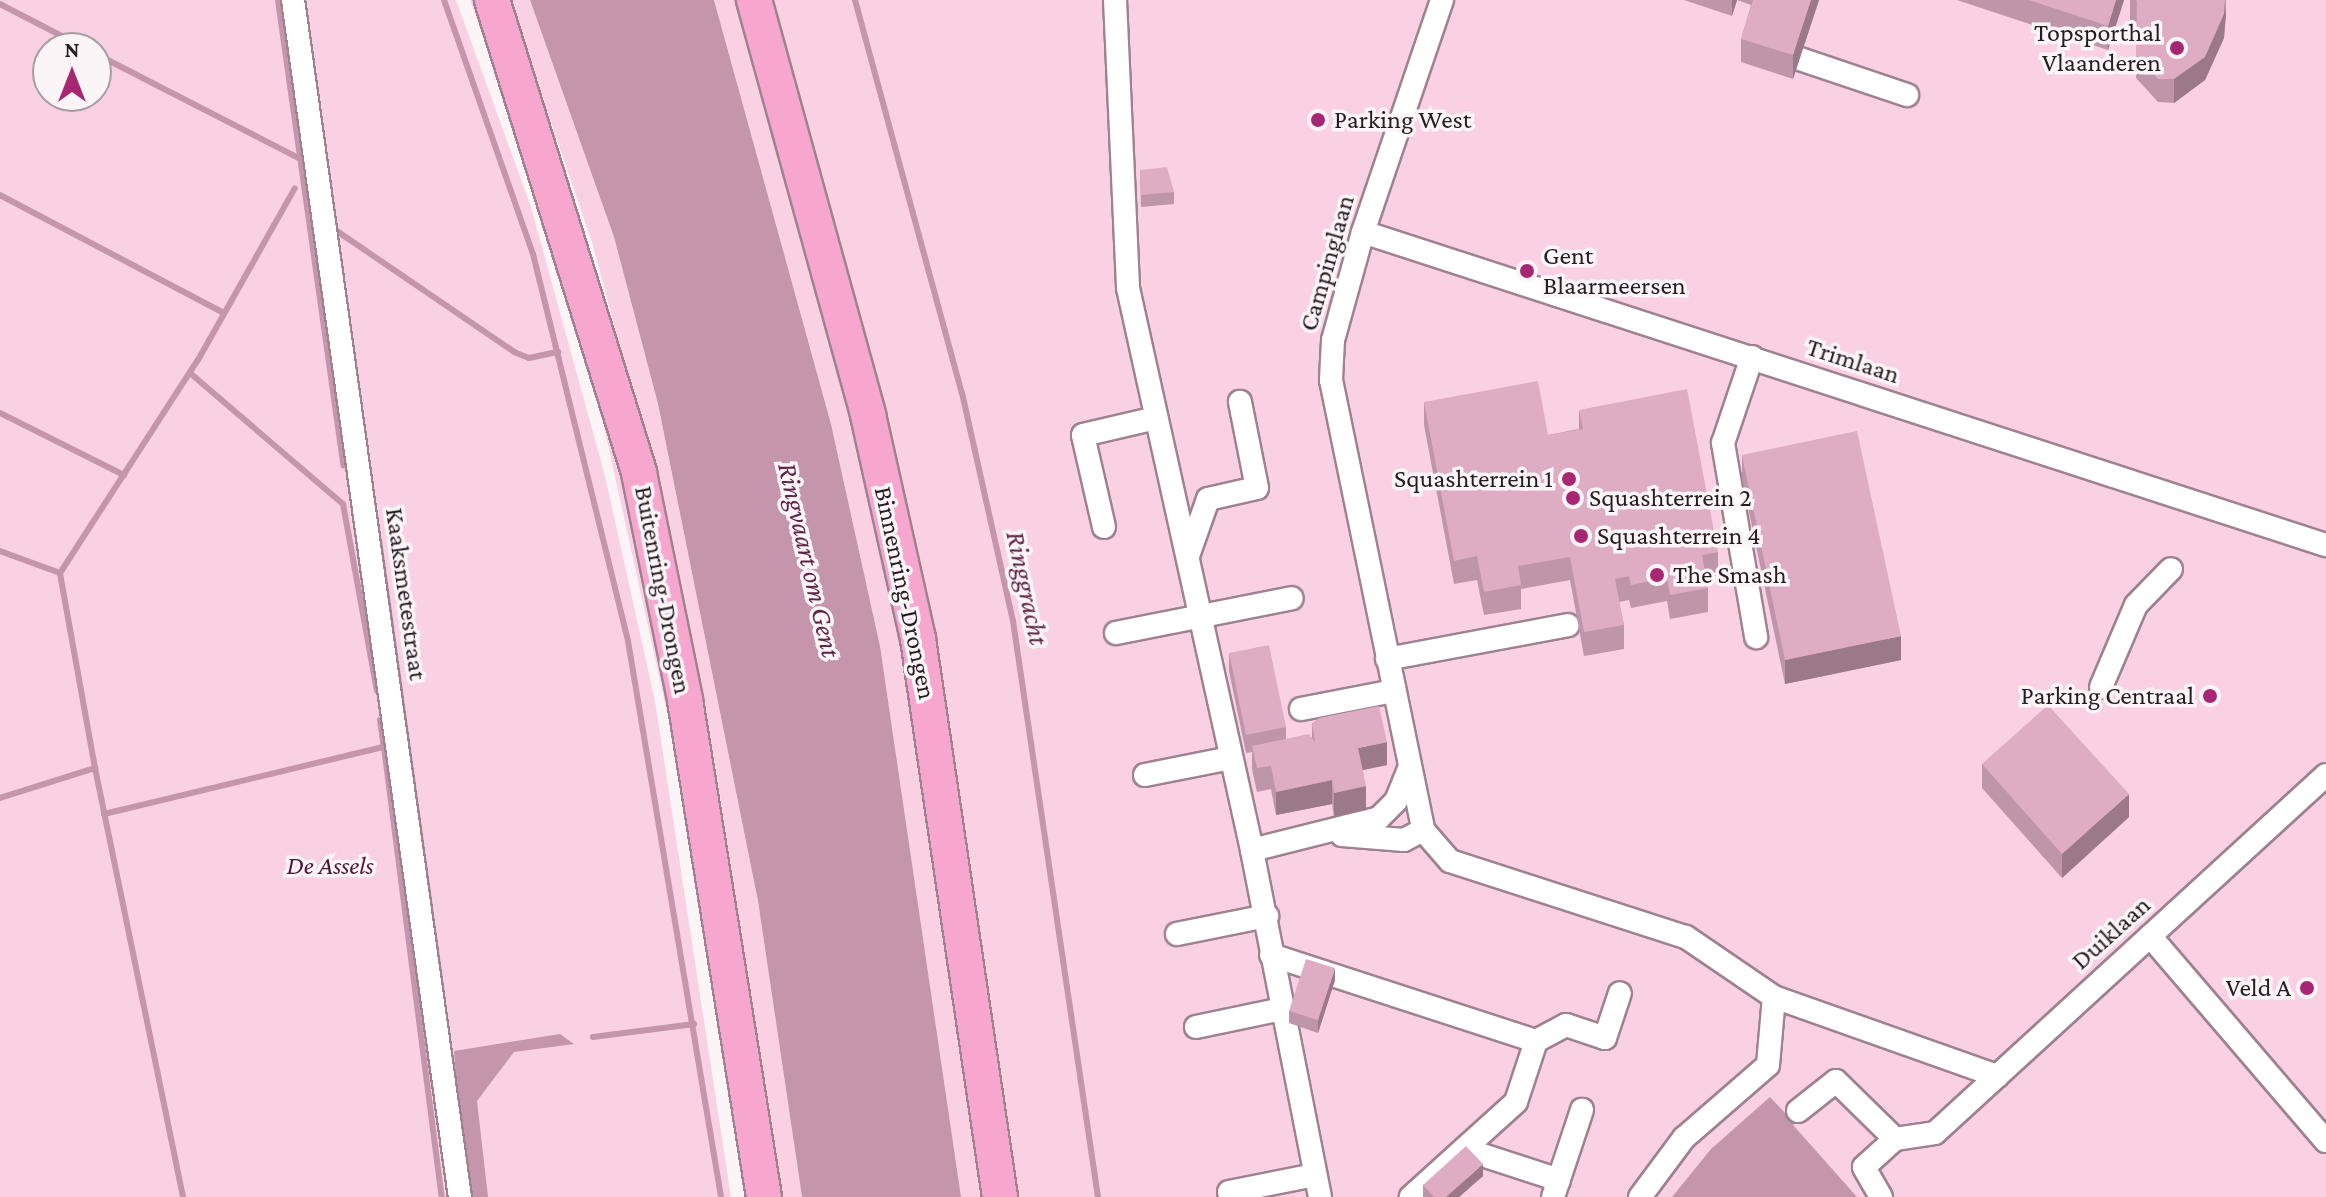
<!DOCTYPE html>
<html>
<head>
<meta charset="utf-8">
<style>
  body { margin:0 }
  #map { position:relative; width:2326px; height:1197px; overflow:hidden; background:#fbf5f8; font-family:"Crimson Pro",serif }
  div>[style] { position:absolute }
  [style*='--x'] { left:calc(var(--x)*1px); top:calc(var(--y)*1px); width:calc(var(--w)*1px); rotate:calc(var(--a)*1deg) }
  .green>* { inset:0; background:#f9d1e3 }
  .water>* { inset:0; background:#c495ab }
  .stream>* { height:6px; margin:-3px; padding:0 3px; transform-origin:3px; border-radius:3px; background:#c495ab }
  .roads { filter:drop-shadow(2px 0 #9e828f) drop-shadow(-2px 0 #9e828f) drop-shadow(0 2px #9e828f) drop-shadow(0 -2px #9e828f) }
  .minor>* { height:22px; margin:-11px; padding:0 11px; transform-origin:11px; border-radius:11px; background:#fff }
  .highway>* { height:34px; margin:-17px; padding:0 17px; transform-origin:17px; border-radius:17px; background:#f7a7ce }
  .wall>* { inset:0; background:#bf95a9 }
  .shaded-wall>* { inset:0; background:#9b7989 }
  .building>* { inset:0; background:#deadc4 }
  .dots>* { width:22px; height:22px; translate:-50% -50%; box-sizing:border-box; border:4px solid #fbf5f8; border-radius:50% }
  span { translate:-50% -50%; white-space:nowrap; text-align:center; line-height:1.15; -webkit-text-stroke:7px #fbf5f8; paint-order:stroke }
  .poi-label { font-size:26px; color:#271c21 }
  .right { translate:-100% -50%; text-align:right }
  .left { translate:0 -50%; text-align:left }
  .street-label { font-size:26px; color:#271c21 }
  .park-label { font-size:26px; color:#4e1536; font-style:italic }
  .water-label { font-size:28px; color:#5f2545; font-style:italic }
  .north { position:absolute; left:32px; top:32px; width:80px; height:80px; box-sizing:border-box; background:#fbf5f8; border:2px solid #a69ea2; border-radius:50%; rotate:0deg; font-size:22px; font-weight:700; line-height:32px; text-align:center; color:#271c21 }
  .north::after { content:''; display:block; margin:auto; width:28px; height:36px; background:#a82774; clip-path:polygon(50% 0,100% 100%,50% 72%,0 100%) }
</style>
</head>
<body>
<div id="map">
  <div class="green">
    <div style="clip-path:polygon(evenodd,0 0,456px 0,531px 207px,605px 476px,655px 701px,731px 1197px,0 1197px,0 0,48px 48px,96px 48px,96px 96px,48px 96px,48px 48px)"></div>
    <div style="clip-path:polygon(470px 0,477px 0,612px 420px,652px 599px,751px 1197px,745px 1197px,672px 735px,603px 422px,554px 239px)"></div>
    <div style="clip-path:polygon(509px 0,530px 0,614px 237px,658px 404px,758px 901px,802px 1197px,781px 1197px,715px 763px,653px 472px,592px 242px)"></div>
    <div style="clip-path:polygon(714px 0,2326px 0,2326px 1197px,961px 1197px,880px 646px,831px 424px)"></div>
  </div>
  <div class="water">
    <div style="clip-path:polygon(530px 0,714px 0,831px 424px,880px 646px,961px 1197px,802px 1197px,758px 901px,658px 404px,614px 237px)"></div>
    <div style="clip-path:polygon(560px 1034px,574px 1044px,514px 1052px,477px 1101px,488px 1197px,466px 1197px,454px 1051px)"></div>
    <div style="clip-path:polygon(1770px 1097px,1785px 1113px,1794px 1105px,1802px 1115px,1793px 1125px,1857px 1197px,1672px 1197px,1711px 1149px)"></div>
  </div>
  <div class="stream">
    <div style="--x:278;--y:0;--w:470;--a:82"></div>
    <div style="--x:444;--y:0;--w:269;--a:70.7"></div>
    <div style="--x:533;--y:254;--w:398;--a:76.2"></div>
    <div style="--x:628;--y:641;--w:564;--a:80.5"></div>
    <div style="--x:855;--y:0;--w:407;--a:74.8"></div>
    <div style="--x:962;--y:393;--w:234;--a:77.4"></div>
    <div style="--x:1013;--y:621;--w:582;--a:81.61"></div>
    <div style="--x:0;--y:4;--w:96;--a:27.4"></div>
    <div style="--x:96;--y:54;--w:229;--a:27.2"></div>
    <div style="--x:0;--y:195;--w:253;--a:27.8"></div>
    <div style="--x:334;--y:229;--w:218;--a:34.3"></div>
    <div style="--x:514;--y:352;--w:16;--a:22"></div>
    <div style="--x:529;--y:358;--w:30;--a:-12"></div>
    <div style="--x:190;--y:373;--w:201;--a:40.6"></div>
    <div style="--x:343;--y:504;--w:190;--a:79.7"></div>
    <div style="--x:0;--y:413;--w:139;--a:26.6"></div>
    <div style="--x:379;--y:540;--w:456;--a:82.1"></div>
    <div style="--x:0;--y:551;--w:64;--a:20.1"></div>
    <div style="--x:60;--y:573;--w:254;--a:-57.1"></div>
    <div style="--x:198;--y:360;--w:197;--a:-60.6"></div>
    <div style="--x:380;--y:720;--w:27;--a:82"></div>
    <div style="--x:95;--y:768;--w:438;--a:78.4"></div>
    <div style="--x:0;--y:798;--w:100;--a:-17.5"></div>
    <div style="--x:95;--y:768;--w:198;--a:-100.2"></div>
    <div style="--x:104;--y:814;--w:288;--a:-13.5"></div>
    <div style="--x:384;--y:747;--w:454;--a:82.7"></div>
    <div style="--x:593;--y:1037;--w:102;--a:-7.3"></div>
  </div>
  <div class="roads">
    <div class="minor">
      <div style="--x:293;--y:0;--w:1209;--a:82.06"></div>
      <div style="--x:1115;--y:0;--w:288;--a:87.4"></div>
      <div style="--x:1128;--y:288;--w:576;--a:77.56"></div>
      <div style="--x:1442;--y:0;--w:245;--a:108.8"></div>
      <div style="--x:1363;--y:232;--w:112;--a:105.5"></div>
      <div style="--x:1333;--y:340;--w:40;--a:92.9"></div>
      <div style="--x:1331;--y:380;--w:459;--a:78.4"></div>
      <div style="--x:1423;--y:830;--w:41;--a:48.9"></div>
      <div style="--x:1450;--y:861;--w:248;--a:17.9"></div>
      <div style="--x:1686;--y:937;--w:107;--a:34.3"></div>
      <div style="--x:1774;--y:997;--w:237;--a:19.5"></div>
      <div style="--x:1800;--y:59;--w:113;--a:18.6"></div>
      <div style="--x:1363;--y:232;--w:1013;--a:18.01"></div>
      <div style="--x:1752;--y:357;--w:91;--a:108.6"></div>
      <div style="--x:1723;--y:443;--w:197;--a:80.3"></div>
      <div style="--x:1104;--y:527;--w:94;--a:-102.9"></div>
      <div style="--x:1083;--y:435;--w:75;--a:-13.1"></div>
      <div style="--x:1189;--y:553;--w:57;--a:-70.6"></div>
      <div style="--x:1208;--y:499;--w:50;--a:-12.7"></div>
      <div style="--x:1257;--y:488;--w:88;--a:-101.2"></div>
      <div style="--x:1116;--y:633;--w:179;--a:-11.2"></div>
      <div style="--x:1387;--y:659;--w:184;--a:-10.6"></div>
      <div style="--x:2101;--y:687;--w:89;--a:-66.9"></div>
      <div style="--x:2136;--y:605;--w:50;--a:-45.8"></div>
      <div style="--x:1301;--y:709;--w:95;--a:-11"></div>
      <div style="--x:1145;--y:775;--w:88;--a:-11.2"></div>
      <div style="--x:1342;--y:835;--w:62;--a:4.6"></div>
      <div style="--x:1404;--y:840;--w:21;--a:-28"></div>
      <div style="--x:1177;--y:934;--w:92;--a:-11.3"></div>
      <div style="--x:2150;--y:936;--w:270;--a:49.4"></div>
      <div style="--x:1271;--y:955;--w:279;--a:18"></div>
      <div style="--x:1536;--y:1041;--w:64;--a:108.2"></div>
      <div style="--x:1516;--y:1102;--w:142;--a:137.9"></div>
      <div style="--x:1196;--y:1027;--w:88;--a:-11.8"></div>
      <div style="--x:1536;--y:1041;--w:34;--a:-28"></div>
      <div style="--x:1566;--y:1025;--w:41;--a:18.4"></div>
      <div style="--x:1605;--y:1038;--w:47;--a:-71.6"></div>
      <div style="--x:1798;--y:1111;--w:48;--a:-38.3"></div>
      <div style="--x:1836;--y:1081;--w:83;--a:44.5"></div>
      <div style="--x:1895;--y:1139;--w:40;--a:-8.5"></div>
      <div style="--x:1935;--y:1133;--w:530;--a:-42.48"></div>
      <div style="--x:1464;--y:1149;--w:100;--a:18.1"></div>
      <div style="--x:1229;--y:1192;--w:88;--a:-11.2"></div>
      <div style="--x:1320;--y:1197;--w:354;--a:-101.1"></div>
      <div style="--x:1252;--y:850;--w:131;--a:-14.1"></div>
      <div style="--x:1379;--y:818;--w:24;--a:-45"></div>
      <div style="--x:1396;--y:801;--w:35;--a:-68"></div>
      <div style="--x:1553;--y:1197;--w:92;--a:-71.6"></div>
      <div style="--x:1640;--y:1197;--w:74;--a:-53.3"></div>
      <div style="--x:1684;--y:1138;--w:111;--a:-41"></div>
      <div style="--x:1768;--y:1065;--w:68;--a:-85"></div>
      <div style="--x:1881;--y:1197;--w:34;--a:-120"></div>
      <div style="--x:1864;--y:1167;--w:42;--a:-42.1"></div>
    </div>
    <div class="highway">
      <div style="--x:492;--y:0;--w:495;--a:72.7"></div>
      <div style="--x:639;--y:473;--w:232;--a:78.5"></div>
      <div style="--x:685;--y:700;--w:503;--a:80.97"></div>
      <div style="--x:754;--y:0;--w:430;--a:74.6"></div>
      <div style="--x:868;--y:415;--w:230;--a:77.4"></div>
      <div style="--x:918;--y:639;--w:564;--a:81.64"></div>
    </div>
  </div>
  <div class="wall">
    <div style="clip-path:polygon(1684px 0,1819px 0,1793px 79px,1741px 62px,1741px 39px,1751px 5px,1737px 0,1732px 16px)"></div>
    <div style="clip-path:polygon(1957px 0,2124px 0,2108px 50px)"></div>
    <div style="clip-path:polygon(2130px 0,2226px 0,2224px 38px,2205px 80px,2174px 103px,2158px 102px,2136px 78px,2137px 24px,2130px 22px)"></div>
    <div style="clip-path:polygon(1140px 170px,1174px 192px,1174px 204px,1141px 207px)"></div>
    <div style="clip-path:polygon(1424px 402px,1548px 435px,1579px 429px,1579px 410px,1718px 552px,1718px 575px,1706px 577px,1708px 588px,1708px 612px,1670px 619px,1667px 601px,1631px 608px,1629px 600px,1619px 602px,1624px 625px,1624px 649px,1584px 656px,1570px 580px,1521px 589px,1521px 609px,1484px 615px,1477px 580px,1454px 584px,1424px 425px)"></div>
    <div style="clip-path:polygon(1742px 455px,1901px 660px,1785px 684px,1742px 479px)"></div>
    <div style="clip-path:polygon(1229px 653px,1286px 727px,1286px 739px,1312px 737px,1312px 723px,1387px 765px,1363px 770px,1366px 810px,1334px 817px,1332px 804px,1276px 815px,1271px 789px,1257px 792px,1252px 769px,1252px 752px,1246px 753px,1229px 671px)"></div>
    <div style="clip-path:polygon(1982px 764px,2129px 817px,2062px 878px,1982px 788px)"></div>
    <div style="clip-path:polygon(1335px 980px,1318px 1033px,1289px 1023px,1289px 1011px)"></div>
    <div style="clip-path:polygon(1483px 1176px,1459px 1197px,1423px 1197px,1423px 1185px)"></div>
  </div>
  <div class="shaded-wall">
    <div style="clip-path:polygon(1732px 0,1737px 0,1732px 16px)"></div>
    <div style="clip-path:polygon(1811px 0,1819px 0,1793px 79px,1793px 55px)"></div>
    <div style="clip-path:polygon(2116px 0,2124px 0,2108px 50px,2108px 26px)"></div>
    <div style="clip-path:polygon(2225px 0,2226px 15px,2224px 38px,2205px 80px,2174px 103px,2174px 79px)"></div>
    <div style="clip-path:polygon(1901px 636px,1901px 660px,1785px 684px,1785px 660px)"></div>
    <div style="clip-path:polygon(1387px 742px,1387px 765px,1358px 771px,1358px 748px)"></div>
    <div style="clip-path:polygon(1332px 780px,1332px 804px,1276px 815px,1276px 792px)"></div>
    <div style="clip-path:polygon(1366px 786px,1366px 810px,1334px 817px,1334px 793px)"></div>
    <div style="clip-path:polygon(2129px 794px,2129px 817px,2062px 878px,2062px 854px)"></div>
    <div style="clip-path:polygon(1335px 968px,1335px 980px,1318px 1033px,1318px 1020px)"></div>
    <div style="clip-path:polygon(1483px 1164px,1483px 1176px,1459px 1197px,1446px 1197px)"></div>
  </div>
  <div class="building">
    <div style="clip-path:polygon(1753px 0,1811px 0,1793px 55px,1741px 39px)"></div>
    <div style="clip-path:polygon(2029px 0,2116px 0,2108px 26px)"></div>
    <div style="clip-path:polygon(2135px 0,2225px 0,2224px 14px,2205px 57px,2174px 79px,2158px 79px,2136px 55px,2137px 1px)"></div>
    <div style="clip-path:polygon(1167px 167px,1174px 192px,1141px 195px,1140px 170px)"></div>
    <div style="clip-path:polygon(1538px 381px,1548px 435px,1583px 429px,1579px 410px,1687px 389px,1718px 552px,1702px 555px,1708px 588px,1670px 595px,1667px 578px,1631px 585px,1629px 576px,1615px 579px,1624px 625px,1584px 632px,1570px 557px,1518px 566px,1521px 585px,1484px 592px,1477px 556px,1454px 561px,1424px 402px)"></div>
    <div style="clip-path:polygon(1857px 431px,1901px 636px,1785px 660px,1742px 455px)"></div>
    <div style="clip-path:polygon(1269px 645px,1286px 727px,1246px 735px,1229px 653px)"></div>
    <div style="clip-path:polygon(2048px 705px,2129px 794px,2062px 854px,1982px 764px)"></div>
    <div style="clip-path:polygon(1379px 706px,1387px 742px,1358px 748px,1366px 786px,1334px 793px,1332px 780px,1276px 792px,1271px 766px,1257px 768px,1252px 746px,1309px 734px,1315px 742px,1312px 723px,1319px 718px)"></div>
    <div style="clip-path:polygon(1306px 959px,1335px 968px,1318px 1020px,1289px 1011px)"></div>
    <div style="clip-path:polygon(1466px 1146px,1483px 1164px,1446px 1197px,1434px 1197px,1423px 1185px)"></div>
  </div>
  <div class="dots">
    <div style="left:2177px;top:48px;background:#a82774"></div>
    <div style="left:1318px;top:120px;background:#a82774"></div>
    <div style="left:1527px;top:271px;background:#a82774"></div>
    <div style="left:1569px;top:479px;background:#a82774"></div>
    <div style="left:1573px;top:498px;background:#a82774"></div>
    <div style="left:1581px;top:536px;background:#a82774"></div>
    <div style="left:1657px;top:575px;background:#a82774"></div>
    <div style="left:2210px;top:696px;background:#a82774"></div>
    <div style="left:2307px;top:988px;background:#a82774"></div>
  </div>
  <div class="poi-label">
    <span class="right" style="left:2161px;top:48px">Topsporthal<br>Vlaanderen</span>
    <span class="left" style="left:1334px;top:120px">Parking West</span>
    <span class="left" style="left:1543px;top:271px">Gent<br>Blaarmeersen</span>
    <span class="right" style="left:1553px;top:479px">Squashterrein 1</span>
    <span class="left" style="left:1589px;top:498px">Squashterrein 2</span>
    <span class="left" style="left:1597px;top:536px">Squashterrein 4</span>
    <span class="left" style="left:1673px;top:575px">The Smash</span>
    <span class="right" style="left:2194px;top:696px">Parking Centraal</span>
    <span class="right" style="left:2291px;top:988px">Veld A</span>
  </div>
  <div class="street-label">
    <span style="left:1327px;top:263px;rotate:-74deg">Campinglaan</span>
    <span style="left:1853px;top:361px;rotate:18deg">Trimlaan</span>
    <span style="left:663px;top:590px;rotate:79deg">Buitenring-Drongen</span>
    <span style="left:905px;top:593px;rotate:78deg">Binnenring-Drongen</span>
    <span style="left:406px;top:594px;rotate:82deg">Kaaksmetestraat</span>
    <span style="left:2111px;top:933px;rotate:-42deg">Duiklaan</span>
  </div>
  <div class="park-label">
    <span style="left:330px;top:866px">De Assels</span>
  </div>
  <div class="water-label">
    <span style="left:809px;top:560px;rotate:77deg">Ringvaart om Gent</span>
    <span style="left:1027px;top:588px;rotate:78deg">Ringgracht</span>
  </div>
  <div class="north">N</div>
</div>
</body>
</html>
